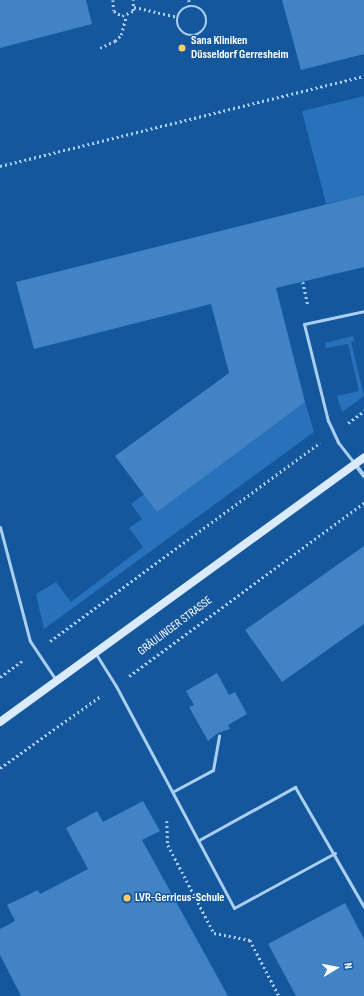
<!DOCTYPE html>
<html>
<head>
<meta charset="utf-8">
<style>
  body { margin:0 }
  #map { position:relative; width:364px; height:996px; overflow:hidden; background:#14579c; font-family:"Sofia Sans Condensed",sans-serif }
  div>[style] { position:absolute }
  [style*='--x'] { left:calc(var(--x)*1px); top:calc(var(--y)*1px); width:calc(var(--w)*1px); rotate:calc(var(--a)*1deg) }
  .green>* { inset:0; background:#2772ba }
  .building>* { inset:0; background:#4183c5 }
  .path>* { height:2.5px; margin-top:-1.25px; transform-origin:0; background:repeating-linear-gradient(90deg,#aacff3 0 2px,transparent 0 5px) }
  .path>.ring { margin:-1.25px; padding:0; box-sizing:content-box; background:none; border:2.5px solid #aacff3; border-radius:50% }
  .service>* { height:3px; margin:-1.5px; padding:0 1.5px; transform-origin:1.5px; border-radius:1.5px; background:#aacff3 }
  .minor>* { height:4px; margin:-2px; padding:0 2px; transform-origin:2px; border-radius:2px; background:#aacff3 }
  .secondary>* { height:8px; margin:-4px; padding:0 4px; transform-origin:4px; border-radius:4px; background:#d9ebfd }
  .dots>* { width:11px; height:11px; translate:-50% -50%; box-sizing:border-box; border:2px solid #14579c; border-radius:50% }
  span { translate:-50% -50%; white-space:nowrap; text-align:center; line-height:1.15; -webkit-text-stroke:3px #14579c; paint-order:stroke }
  .poi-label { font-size:12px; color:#fff; font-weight:700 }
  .left { translate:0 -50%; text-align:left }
  .street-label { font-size:12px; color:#fff }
  .north { position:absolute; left:316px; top:948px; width:40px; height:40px; -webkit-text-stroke:3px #14579c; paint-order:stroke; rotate:80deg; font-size:11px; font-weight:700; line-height:16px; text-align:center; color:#fff }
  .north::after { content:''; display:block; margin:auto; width:14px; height:18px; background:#fff; clip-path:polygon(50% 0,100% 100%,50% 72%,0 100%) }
</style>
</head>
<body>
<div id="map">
  <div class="green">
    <div style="clip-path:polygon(364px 96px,364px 195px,326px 204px,302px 111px)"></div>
    <div style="clip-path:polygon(353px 336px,354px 341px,351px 342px,364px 396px,342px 412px,337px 396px,359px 391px,348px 344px,326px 348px,325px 343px)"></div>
    <div style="clip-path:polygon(305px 402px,314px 432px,44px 629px,36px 594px,56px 582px,71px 602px,143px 547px,129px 528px,142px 519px,131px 504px,144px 494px,157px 511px)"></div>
  </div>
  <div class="building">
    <div style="clip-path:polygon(0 0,86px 0,92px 24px,0 48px)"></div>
    <div style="clip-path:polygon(282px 0,364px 0,364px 54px,301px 70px)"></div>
    <div style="clip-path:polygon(364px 195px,364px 267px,276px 288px,305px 402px,157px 512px,115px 456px,229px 373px,211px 304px,34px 349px,16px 282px)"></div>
    <div style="clip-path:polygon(364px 546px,364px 624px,282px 682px,245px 630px)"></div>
    <div style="clip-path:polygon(217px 673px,229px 695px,235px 692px,247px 714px,228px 725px,230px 729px,218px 733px,208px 741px,189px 707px,194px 705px,186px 691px)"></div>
    <div style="clip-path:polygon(143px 801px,160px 831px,142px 840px,228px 996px,21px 996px,0 955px,0 929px,15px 921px,7px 905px,38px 890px,40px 894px,88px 869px,66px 828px,97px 811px,103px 822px)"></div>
    <div style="clip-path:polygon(345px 903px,364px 939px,364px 996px,296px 996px,268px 944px)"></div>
  </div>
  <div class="path">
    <div style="--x:113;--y:0;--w:11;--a:85"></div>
    <div style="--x:114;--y:11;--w:9;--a:32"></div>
    <div style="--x:122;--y:16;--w:12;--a:-24"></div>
    <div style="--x:133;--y:11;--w:11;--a:-90"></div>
    <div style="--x:189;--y:0;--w:6;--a:81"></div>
    <div class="ring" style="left:177px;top:6px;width:27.5px;height:27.5px"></div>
    <div style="--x:134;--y:7;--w:45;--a:12.8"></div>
    <div style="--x:100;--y:48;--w:17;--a:-25"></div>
    <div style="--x:115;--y:41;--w:8;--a:-45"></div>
    <div style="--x:121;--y:35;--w:20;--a:-75"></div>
    <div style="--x:0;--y:166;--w:375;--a:-13.9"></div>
    <div style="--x:303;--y:282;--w:24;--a:78"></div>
    <div style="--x:348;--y:423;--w:20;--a:-37"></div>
    <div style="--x:50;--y:641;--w:335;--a:-36.3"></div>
    <div style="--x:129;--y:676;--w:292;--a:-36.4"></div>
    <div style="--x:0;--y:677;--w:29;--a:-36"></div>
    <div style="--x:0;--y:768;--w:125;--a:-35.6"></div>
    <div style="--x:167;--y:821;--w:24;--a:88"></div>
    <div style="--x:168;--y:845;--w:99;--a:62.4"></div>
    <div style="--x:214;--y:933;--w:37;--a:11"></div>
    <div style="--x:250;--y:940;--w:63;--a:62.6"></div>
  </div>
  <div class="service">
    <div style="--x:355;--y:464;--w:28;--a:-128"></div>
    <div style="--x:338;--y:442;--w:23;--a:-115"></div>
    <div style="--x:328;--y:421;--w:100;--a:-103.9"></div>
    <div style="--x:304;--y:324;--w:61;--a:-12.2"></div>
    <div style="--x:0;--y:527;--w:118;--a:75.3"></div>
    <div style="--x:30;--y:641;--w:47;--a:56.3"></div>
    <div style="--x:96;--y:654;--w:38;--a:58"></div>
    <div style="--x:116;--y:686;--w:251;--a:62"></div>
    <div style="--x:234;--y:908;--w:115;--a:-28.6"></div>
    <div style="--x:174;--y:791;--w:44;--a:-28.3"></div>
    <div style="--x:213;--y:770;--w:35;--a:-80"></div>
    <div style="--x:199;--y:840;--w:110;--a:-28.9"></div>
    <div style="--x:295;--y:787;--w:138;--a:60.1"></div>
  </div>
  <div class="minor">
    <div style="--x:355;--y:464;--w:15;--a:53"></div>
  </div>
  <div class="secondary">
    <div style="--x:0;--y:722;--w:450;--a:-36"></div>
  </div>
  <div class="dots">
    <div style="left:182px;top:48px;background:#ffcc6c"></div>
    <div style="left:127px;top:898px;background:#ffcc6c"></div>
  </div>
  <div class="poi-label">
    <span class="left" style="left:191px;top:48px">Sana Kliniken<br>Düsseldorf Gerresheim</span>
    <span class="left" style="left:135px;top:898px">LVR-Gerricus-Schule</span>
  </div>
  <div class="street-label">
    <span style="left:175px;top:626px;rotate:-37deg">GRÄULINGER STRASSE</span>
  </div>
  <div class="north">N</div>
</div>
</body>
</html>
